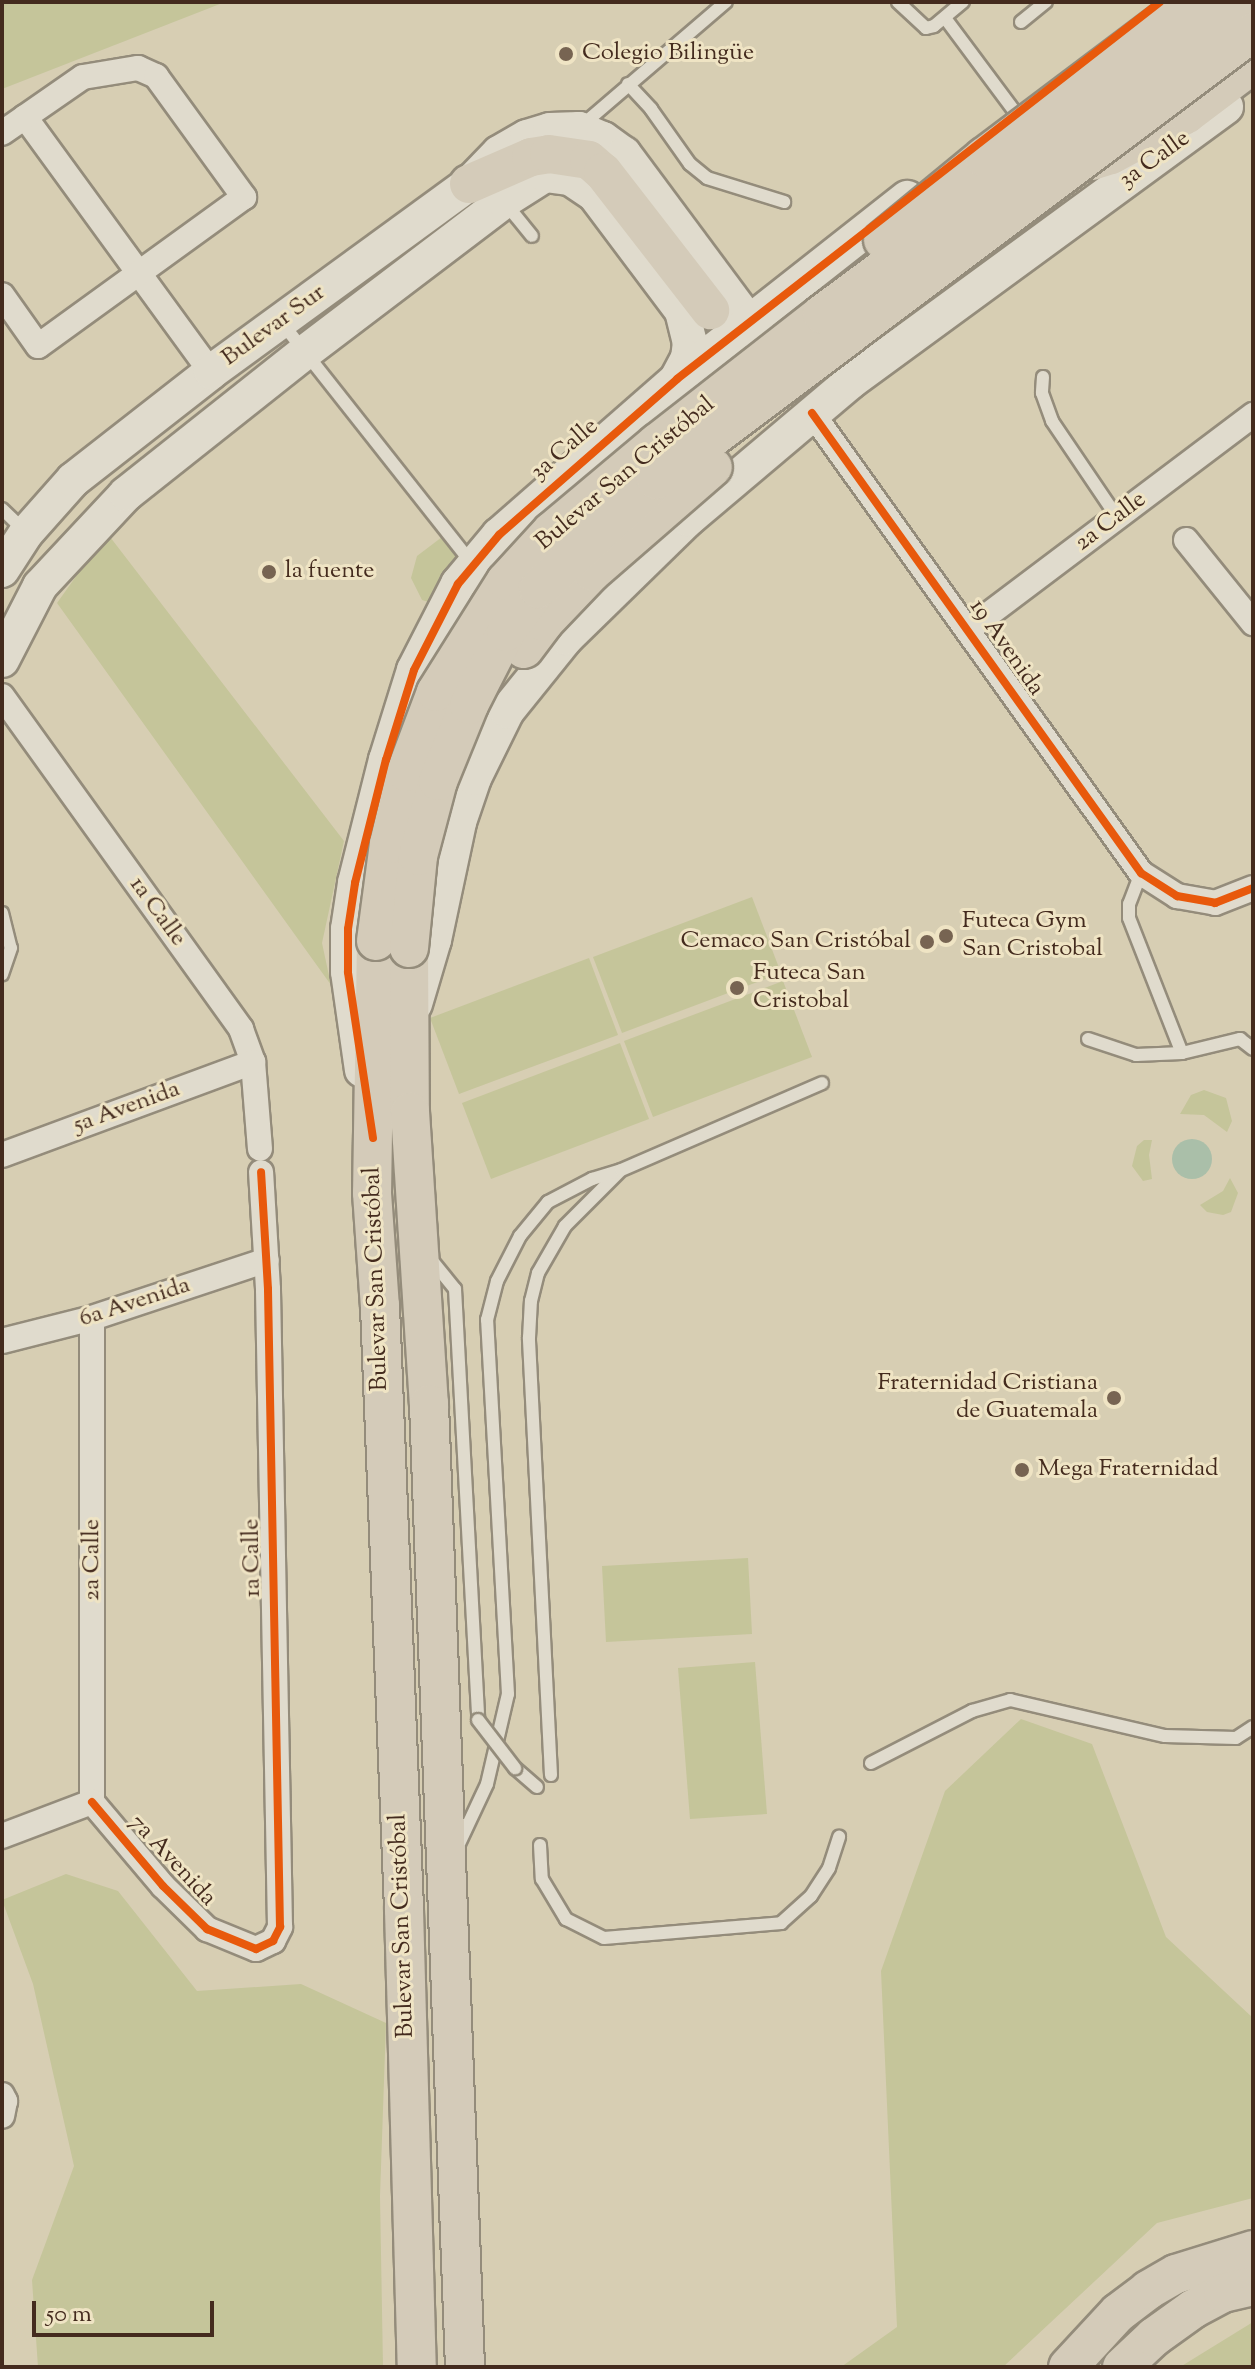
<!DOCTYPE html>
<html>
<head>
<meta charset="utf-8">
<style>
  body { margin:0 }
  #map { position:relative; width:1255px; height:2369px; overflow:hidden; background:#d7ceb3; font-family:"Sorts Mill Goudy",serif }
  div>[style] { position:absolute }
  [style*='--x'] { left:calc(var(--x)*1px); top:calc(var(--y)*1px); width:calc(var(--w)*1px); rotate:calc(var(--a)*1deg) }
  .green>* { inset:0; background:#c5c59a }
  .water>* { inset:0; background:#aabfa9 }
  .round { border-radius:50% }
  .roads { filter:drop-shadow(2px 0 #948c7b) drop-shadow(-2px 0 #948c7b) drop-shadow(0 2px #948c7b) drop-shadow(0 -2px #948c7b) }
  .lane>* { height:12px; margin:-6px; padding:0 6px; transform-origin:6px; border-radius:6px; background:#e0dbcd }
  .street>* { height:24px; margin:-12px; padding:0 12px; transform-origin:12px; border-radius:12px; background:#e0dbcd }
  .secondary>* { height:34px; margin:-17px; padding:0 17px; transform-origin:17px; border-radius:17px; background:#e0dbcd }
  .primary>* { height:38px; margin:-19px; padding:0 19px; transform-origin:19px; border-radius:19px; background:#d4cbb9 }
  .bridges { filter:drop-shadow(2px 0 #948c7b) drop-shadow(-2px 0 #948c7b) drop-shadow(0 2px #948c7b) drop-shadow(0 -2px #948c7b) }
  .lane-bridge>* { height:12px; margin:-6px; padding:0 6px; transform-origin:6px; border-radius:6px; background:#e0dbcd }
  .primary-bridge>* { height:38px; margin:-19px; padding:0 19px; transform-origin:19px; border-radius:19px; background:#d4cbb9 }
  .cycleway>* { height:8px; margin:-4px; padding:0 4px; transform-origin:4px; border-radius:4px; background:#e8590c }
  .dots>* { width:22px; height:22px; translate:-50% -50%; box-sizing:border-box; border:4px solid #efe4c4; border-radius:50% }
  span { translate:-50% -50%; white-space:nowrap; text-align:center; line-height:1.15; -webkit-text-stroke:6px #efe4c4; paint-order:stroke }
  .poi-label { font-size:24px; color:#442b1e }
  .left { translate:0 -50%; text-align:left }
  .right { translate:-100% -50%; text-align:right }
  .street-label { font-size:24px; color:#442b1e }
  .frame { position:absolute; inset:0; border:4px solid #442b1e; pointer-events:none }
  .scale { position:absolute; left:32px; top:2301px; width:182px; height:36px; box-sizing:border-box; border:4px solid #442b1e; border-top:0; padding-left:10px; font-size:24px; line-height:28px; white-space:nowrap; color:#442b1e; -webkit-text-stroke:6px #efe4c4; paint-order:stroke }
</style>
</head>
<body>
<div id="map">
  <div class="green">
    <div style="clip-path:polygon(2px 2px,225px 2px,2px 89px)"></div>
    <div style="clip-path:polygon(107px 533px,344px 841px,322px 943px,331px 985px,57px 603px)"></div>
    <div style="clip-path:polygon(446px 534px,467px 562px,435px 604px,422px 600px,411px 578px,417px 556px)"></div>
    <div style="clip-path:polygon(752px 897px,781px 973px,622px 1033px,593px 957px)"></div>
    <div style="clip-path:polygon(589px 958px,618px 1035px,459px 1094px,430px 1018px)"></div>
    <div style="clip-path:polygon(783px 981px,812px 1057px,653px 1117px,624px 1041px)"></div>
    <div style="clip-path:polygon(620px 1043px,649px 1119px,491px 1179px,462px 1103px)"></div>
    <div style="clip-path:polygon(1204px 1090px,1226px 1098px,1232px 1121px,1227px 1132px,1204px 1115px,1180px 1114px,1191px 1095px)"></div>
    <div style="clip-path:polygon(1144px 1140px,1152px 1140px,1149px 1155px,1152px 1179px,1143px 1181px,1132px 1166px,1137px 1146px)"></div>
    <div style="clip-path:polygon(1230px 1178px,1238px 1193px,1231px 1212px,1223px 1215px,1207px 1212px,1200px 1205px,1223px 1191px)"></div>
    <div style="clip-path:polygon(748px 1558px,752px 1634px,606px 1642px,602px 1566px)"></div>
    <div style="clip-path:polygon(755px 1662px,767px 1814px,690px 1819px,678px 1668px)"></div>
    <div style="clip-path:polygon(1021px 1719px,1092px 1744px,1166px 1937px,1253px 2018px,1253px 2198px,1157px 2223px,1003px 2367px,841px 2367px,897px 2327px,881px 1971px,945px 1791px)"></div>
    <div style="clip-path:polygon(66px 1874px,118px 1891px,197px 1991px,301px 1984px,386px 2023px,380px 2196px,383px 2367px,38px 2367px,32px 2280px,74px 2166px,33px 1984px,2px 1900px)"></div>
    <div style="clip-path:polygon(1253px 2322px,1253px 2367px,1180px 2367px)"></div>
  </div>
  <div class="water">
    <div class="round" style="left:1172px;top:1139px;width:40px;height:40px"></div>
  </div>
  <div class="roads">
    <div class="lane">
      <div style="--x:898;--y:2;--w:38;--a:43"></div>
      <div style="--x:926;--y:28;--w:8;--a:-14"></div>
      <div style="--x:934;--y:26;--w:38;--a:-40"></div>
      <div style="--x:945;--y:18;--w:117;--a:53.3"></div>
      <div style="--x:1021;--y:22;--w:32;--a:-39"></div>
      <div style="--x:628;--y:84;--w:34;--a:47"></div>
      <div style="--x:651;--y:109;--w:67;--a:54.7"></div>
      <div style="--x:690;--y:164;--w:22;--a:39"></div>
      <div style="--x:707;--y:178;--w:81;--a:17.3"></div>
      <div style="--x:580;--y:127;--w:192;--a:-40.6"></div>
      <div style="--x:506;--y:204;--w:41;--a:50.9"></div>
      <div style="--x:282;--y:323;--w:305;--a:51.7"></div>
      <div style="--x:1043;--y:377;--w:16;--a:94"></div>
      <div style="--x:1042;--y:393;--w:30;--a:70"></div>
      <div style="--x:1052;--y:421;--w:116;--a:55.9"></div>
      <div style="--x:2;--y:509;--w:33;--a:44"></div>
      <div style="--x:1141;--y:873;--w:33;--a:111"></div>
      <div style="--x:1129;--y:904;--w:14;--a:90"></div>
      <div style="--x:1129;--y:918;--w:145;--a:68.6"></div>
      <div style="--x:2;--y:913;--w:36;--a:76"></div>
      <div style="--x:11;--y:948;--w:28;--a:109"></div>
      <div style="--x:1088;--y:1039;--w:51;--a:18.4"></div>
      <div style="--x:1136;--y:1055;--w:46;--a:-2.5"></div>
      <div style="--x:1182;--y:1053;--w:60;--a:-13.6"></div>
      <div style="--x:1240;--y:1039;--w:16;--a:38"></div>
      <div style="--x:429;--y:1257;--w:41;--a:50.9"></div>
      <div style="--x:455;--y:1289;--w:432;--a:86.9"></div>
      <div style="--x:871;--y:1763;--w:114;--a:-27.2"></div>
      <div style="--x:972;--y:1711;--w:40;--a:-16"></div>
      <div style="--x:1010;--y:1700;--w:159;--a:13.1"></div>
      <div style="--x:1165;--y:1736;--w:71;--a:1.6"></div>
      <div style="--x:1236;--y:1738;--w:20;--a:-33"></div>
      <div style="--x:515;--y:1768;--w:29;--a:41"></div>
      <div style="--x:551;--y:1775;--w:438;--a:-92.9"></div>
      <div style="--x:529;--y:1338;--w:37;--a:-87"></div>
      <div style="--x:531;--y:1301;--w:29;--a:-76"></div>
      <div style="--x:538;--y:1273;--w:54;--a:-60.1"></div>
      <div style="--x:565;--y:1226;--w:76;--a:-45"></div>
      <div style="--x:540;--y:1845;--w:34;--a:87"></div>
      <div style="--x:542;--y:1879;--w:47;--a:59"></div>
      <div style="--x:566;--y:1919;--w:42;--a:26.6"></div>
      <div style="--x:604;--y:1938;--w:178;--a:-4.8"></div>
      <div style="--x:781;--y:1923;--w:40;--a:-42"></div>
      <div style="--x:811;--y:1896;--w:33;--a:-57"></div>
      <div style="--x:829;--y:1868;--w:33;--a:-72"></div>
      <div style="--x:458;--y:1846;--w:68;--a:-64.9"></div>
      <div style="--x:487;--y:1784;--w:92;--a:-76.9"></div>
      <div style="--x:508;--y:1694;--w:375;--a:-93.2"></div>
      <div style="--x:487;--y:1320;--w:40;--a:-75.6"></div>
      <div style="--x:497;--y:1281;--w:51;--a:-62.9"></div>
      <div style="--x:520;--y:1236;--w:44;--a:-50.5"></div>
      <div style="--x:548;--y:1202;--w:50;--a:-27.6"></div>
      <div style="--x:592;--y:1179;--w:30;--a:-17"></div>
      <div style="--x:621;--y:1170;--w:219;--a:-23.4"></div>
    </div>
    <div class="street">
      <div style="--x:25;--y:117;--w:316;--a:53.9"></div>
      <div style="--x:2;--y:133;--w:98;--a:-34.7"></div>
      <div style="--x:83;--y:77;--w:56;--a:-9.3"></div>
      <div style="--x:138;--y:68;--w:20;--a:24"></div>
      <div style="--x:156;--y:76;--w:150;--a:54"></div>
      <div style="--x:244;--y:197;--w:254;--a:144.1"></div>
      <div style="--x:38;--y:346;--w:62;--a:-125.2"></div>
      <div style="--x:812;--y:413;--w:566;--a:54.43"></div>
      <div style="--x:1141;--y:873;--w:43;--a:32.6"></div>
      <div style="--x:1177;--y:896;--w:39;--a:10"></div>
      <div style="--x:1215;--y:903;--w:41;--a:-21.5"></div>
      <div style="--x:1186;--y:540;--w:107;--a:51.1"></div>
      <div style="--x:969;--y:629;--w:356;--a:-37"></div>
      <div style="--x:2;--y:696;--w:410;--a:54.3"></div>
      <div style="--x:241;--y:1029;--w:35;--a:70"></div>
      <div style="--x:253;--y:1062;--w:87;--a:85.4"></div>
      <div style="--x:2;--y:1155;--w:268;--a:-20.3"></div>
      <div style="--x:2;--y:1341;--w:93;--a:-14.3"></div>
      <div style="--x:92;--y:1318;--w:184;--a:-18.3"></div>
      <div style="--x:92;--y:1802;--w:110;--a:49.8"></div>
      <div style="--x:163;--y:1886;--w:62;--a:44.3"></div>
      <div style="--x:207;--y:1929;--w:53;--a:22.2"></div>
      <div style="--x:256;--y:1949;--w:19;--a:-25"></div>
      <div style="--x:273;--y:1941;--w:16;--a:-63"></div>
      <div style="--x:280;--y:1927;--w:638;--a:-91.08"></div>
      <div style="--x:268;--y:1289;--w:117;--a:-93.4"></div>
      <div style="--x:92;--y:1802;--w:484;--a:-90"></div>
      <div style="--x:2;--y:1836;--w:96;--a:-20.7"></div>
      <div style="--x:2;--y:2095;--w:7;--a:63"></div>
      <div style="--x:5;--y:2101;--w:15;--a:101"></div>
    </div>
    <div class="secondary">
      <div style="--x:2;--y:570;--w:44;--a:-57"></div>
      <div style="--x:26;--y:533;--w:71;--a:-48.4"></div>
      <div style="--x:73;--y:480;--w:175;--a:-38"></div>
      <div style="--x:211;--y:372;--w:319;--a:-36.1"></div>
      <div style="--x:469;--y:184;--w:43;--a:-45.9"></div>
      <div style="--x:499;--y:153;--w:32;--a:-30"></div>
      <div style="--x:527;--y:137;--w:24;--a:-17"></div>
      <div style="--x:550;--y:130;--w:29;--a:-2"></div>
      <div style="--x:579;--y:129;--w:26;--a:23"></div>
      <div style="--x:603;--y:139;--w:26;--a:36"></div>
      <div style="--x:624;--y:154;--w:233;--a:53.4"></div>
      <div style="--x:2;--y:660;--w:83;--a:-62.8"></div>
      <div style="--x:40;--y:586;--w:126;--a:-46.9"></div>
      <div style="--x:126;--y:494;--w:227;--a:-38.4"></div>
      <div style="--x:304;--y:353;--w:251;--a:-37.2"></div>
      <div style="--x:504;--y:201;--w:49;--a:-32.4"></div>
      <div style="--x:545;--y:175;--w:25;--a:7"></div>
      <div style="--x:570;--y:178;--w:30;--a:34"></div>
      <div style="--x:595;--y:195;--w:145;--a:53.1"></div>
      <div style="--x:682;--y:311;--w:32;--a:76"></div>
      <div style="--x:690;--y:342;--w:16;--a:97"></div>
      <div style="--x:688;--y:358;--w:24;--a:118"></div>
      <div style="--x:415;--y:1004;--w:67;--a:-73.5"></div>
      <div style="--x:434;--y:940;--w:121;--a:-78"></div>
      <div style="--x:459;--y:822;--w:46;--a:-71.2"></div>
      <div style="--x:474;--y:778;--w:75;--a:-63.8"></div>
      <div style="--x:507;--y:711;--w:94;--a:-51.1"></div>
      <div style="--x:566;--y:638;--w:170;--a:-44.3"></div>
      <div style="--x:688;--y:519;--w:212;--a:-40.2"></div>
      <div style="--x:850;--y:382;--w:466;--a:-36.2"></div>
      <div style="--x:362;--y:1070;--w:99;--a:-98.1"></div>
      <div style="--x:348;--y:972;--w:43;--a:-90"></div>
      <div style="--x:348;--y:929;--w:47;--a:-81.3"></div>
      <div style="--x:355;--y:883;--w:127;--a:-75.9"></div>
      <div style="--x:386;--y:760;--w:94;--a:-72.7"></div>
      <div style="--x:414;--y:670;--w:97;--a:-62.9"></div>
      <div style="--x:458;--y:584;--w:64;--a:-50.1"></div>
      <div style="--x:499;--y:535;--w:237;--a:-41.2"></div>
      <div style="--x:677;--y:379;--w:293;--a:-38.2"></div>
    </div>
    <div class="primary">
      <div style="--x:1092;--y:161;--w:20;--a:-18"></div>
      <div style="--x:1111;--y:155;--w:86;--a:-28.3"></div>
      <div style="--x:1187;--y:114;--w:83;--a:-37.1"></div>
      <div style="--x:469;--y:184;--w:68;--a:-23.5"></div>
      <div style="--x:531;--y:157;--w:18;--a:-9"></div>
      <div style="--x:549;--y:154;--w:40;--a:8.5"></div>
      <div style="--x:589;--y:160;--w:18;--a:41"></div>
      <div style="--x:603;--y:172;--w:175;--a:52.2"></div>
      <div style="--x:376;--y:941;--w:252;--a:90.9"></div>
      <div style="--x:372;--y:1193;--w:113;--a:86"></div>
      <div style="--x:380;--y:1306;--w:604;--a:87.72"></div>
      <div style="--x:404;--y:1910;--w:457;--a:88.4"></div>
      <div style="--x:409;--y:948;--w:164;--a:89.7"></div>
      <div style="--x:410;--y:1112;--w:293;--a:86.3"></div>
      <div style="--x:429;--y:1404;--w:964;--a:87.86"></div>
      <div style="--x:1068;--y:2367;--w:74;--a:-47.2"></div>
      <div style="--x:1118;--y:2313;--w:38;--a:-37"></div>
      <div style="--x:1148;--y:2290;--w:32;--a:-30"></div>
      <div style="--x:1176;--y:2274;--w:81;--a:-17.3"></div>
      <div style="--x:1122;--y:2367;--w:44;--a:-43.2"></div>
      <div style="--x:1154;--y:2337;--w:48;--a:-35.7"></div>
      <div style="--x:1193;--y:2309;--w:34;--a:-28"></div>
      <div style="--x:1223;--y:2293;--w:31;--a:-13"></div>
    </div>
  </div>
  <div class="bridges">
    <div class="lane-bridge">
      <div style="--x:478;--y:1720;--w:61;--a:52.4"></div>
    </div>
    <div class="primary-bridge">
      <div style="--x:883;--y:240;--w:131;--a:-39.4"></div>
      <div style="--x:984;--y:157;--w:258;--a:-37"></div>
      <div style="--x:524;--y:649;--w:34;--a:-53"></div>
      <div style="--x:544;--y:622;--w:69;--a:-46.2"></div>
      <div style="--x:592;--y:572;--w:160;--a:-41"></div>
      <div style="--x:376;--y:941;--w:98;--a:-82.4"></div>
      <div style="--x:389;--y:844;--w:74;--a:-76.7"></div>
      <div style="--x:406;--y:772;--w:85;--a:-69.4"></div>
      <div style="--x:436;--y:692;--w:131;--a:-57.8"></div>
      <div style="--x:506;--y:581;--w:68;--a:-47.4"></div>
      <div style="--x:552;--y:531;--w:137;--a:-40"></div>
      <div style="--x:657;--y:443;--w:209;--a:-38"></div>
      <div style="--x:822;--y:314;--w:524;--a:-36.54"></div>
      <div style="--x:409;--y:948;--w:92;--a:-84.4"></div>
      <div style="--x:418;--y:856;--w:78;--a:-75.1"></div>
      <div style="--x:438;--y:781;--w:82;--a:-67.8"></div>
      <div style="--x:469;--y:705;--w:82;--a:-63.1"></div>
      <div style="--x:506;--y:632;--w:54;--a:-53.3"></div>
      <div style="--x:538;--y:589;--w:161;--a:-42.7"></div>
      <div style="--x:656;--y:480;--w:746;--a:-36.89"></div>
    </div>
  </div>
  <div class="cycleway">
    <div style="--x:812;--y:413;--w:566;--a:54.43"></div>
    <div style="--x:1141;--y:873;--w:43;--a:32.6"></div>
    <div style="--x:1177;--y:896;--w:39;--a:10"></div>
    <div style="--x:1215;--y:903;--w:41;--a:-21.5"></div>
    <div style="--x:373;--y:1138;--w:168;--a:-98.6"></div>
    <div style="--x:348;--y:972;--w:43;--a:-90"></div>
    <div style="--x:348;--y:929;--w:47;--a:-81.3"></div>
    <div style="--x:355;--y:883;--w:127;--a:-75.9"></div>
    <div style="--x:386;--y:760;--w:94;--a:-72.7"></div>
    <div style="--x:414;--y:670;--w:97;--a:-62.9"></div>
    <div style="--x:458;--y:584;--w:64;--a:-50.1"></div>
    <div style="--x:499;--y:535;--w:237;--a:-41.2"></div>
    <div style="--x:677;--y:379;--w:613;--a:-37.97"></div>
    <div style="--x:92;--y:1802;--w:110;--a:49.8"></div>
    <div style="--x:163;--y:1886;--w:62;--a:44.3"></div>
    <div style="--x:207;--y:1929;--w:53;--a:22.2"></div>
    <div style="--x:256;--y:1949;--w:19;--a:-25"></div>
    <div style="--x:273;--y:1941;--w:16;--a:-63"></div>
    <div style="--x:280;--y:1927;--w:638;--a:-91.08"></div>
    <div style="--x:268;--y:1289;--w:117;--a:-93.4"></div>
  </div>
  <div class="dots">
    <div style="left:566px;top:54px;background:#776452"></div>
    <div style="left:269px;top:572px;background:#776452"></div>
    <div style="left:946px;top:936px;background:#776452"></div>
    <div style="left:927px;top:942px;background:#776452"></div>
    <div style="left:737px;top:988px;background:#776452"></div>
    <div style="left:1114px;top:1398px;background:#776452"></div>
    <div style="left:1022px;top:1470px;background:#776452"></div>
  </div>
  <div class="poi-label">
    <span class="left" style="left:582px;top:54px">Colegio Bilingüe</span>
    <span class="left" style="left:285px;top:572px">la fuente</span>
    <span class="left" style="left:962px;top:936px">Futeca Gym<br>San Cristobal</span>
    <span class="right" style="left:911px;top:942px">Cemaco San Cristóbal</span>
    <span class="left" style="left:753px;top:988px">Futeca San<br>Cristobal</span>
    <span class="right" style="left:1098px;top:1398px">Fraternidad Cristiana<br>de Guatemala</span>
    <span class="left" style="left:1038px;top:1470px">Mega Fraternidad</span>
  </div>
  <div class="street-label">
    <span style="left:1155px;top:160px;rotate:-36deg">3a Calle</span>
    <span style="left:274px;top:326px;rotate:-36deg">Bulevar Sur</span>
    <span style="left:565px;top:450px;rotate:-41deg">3a Calle</span>
    <span style="left:626px;top:474px;rotate:-40deg">Bulevar San Cristóbal</span>
    <span style="left:1111px;top:522px;rotate:-37deg">2a Calle</span>
    <span style="left:1006px;top:648px;rotate:55deg">19 Avenida</span>
    <span style="left:157px;top:912px;rotate:54deg">1a Calle</span>
    <span style="left:127px;top:1108px;rotate:-20deg">5a Avenida</span>
    <span style="left:377px;top:1279px;rotate:-92deg">Bulevar San Cristóbal</span>
    <span style="left:135px;top:1303px;rotate:-18deg">6a Avenida</span>
    <span style="left:253px;top:1558px;rotate:-91deg">1a Calle</span>
    <span style="left:93px;top:1560px;rotate:-90deg">2a Calle</span>
    <span style="left:172px;top:1861px;rotate:47deg">7a Avenida</span>
    <span style="left:403px;top:1926px;rotate:-92deg">Bulevar San Cristóbal</span>
  </div>
  <div class="frame"></div>
  <div class="scale">50 m</div>
</div>
</body>
</html>
